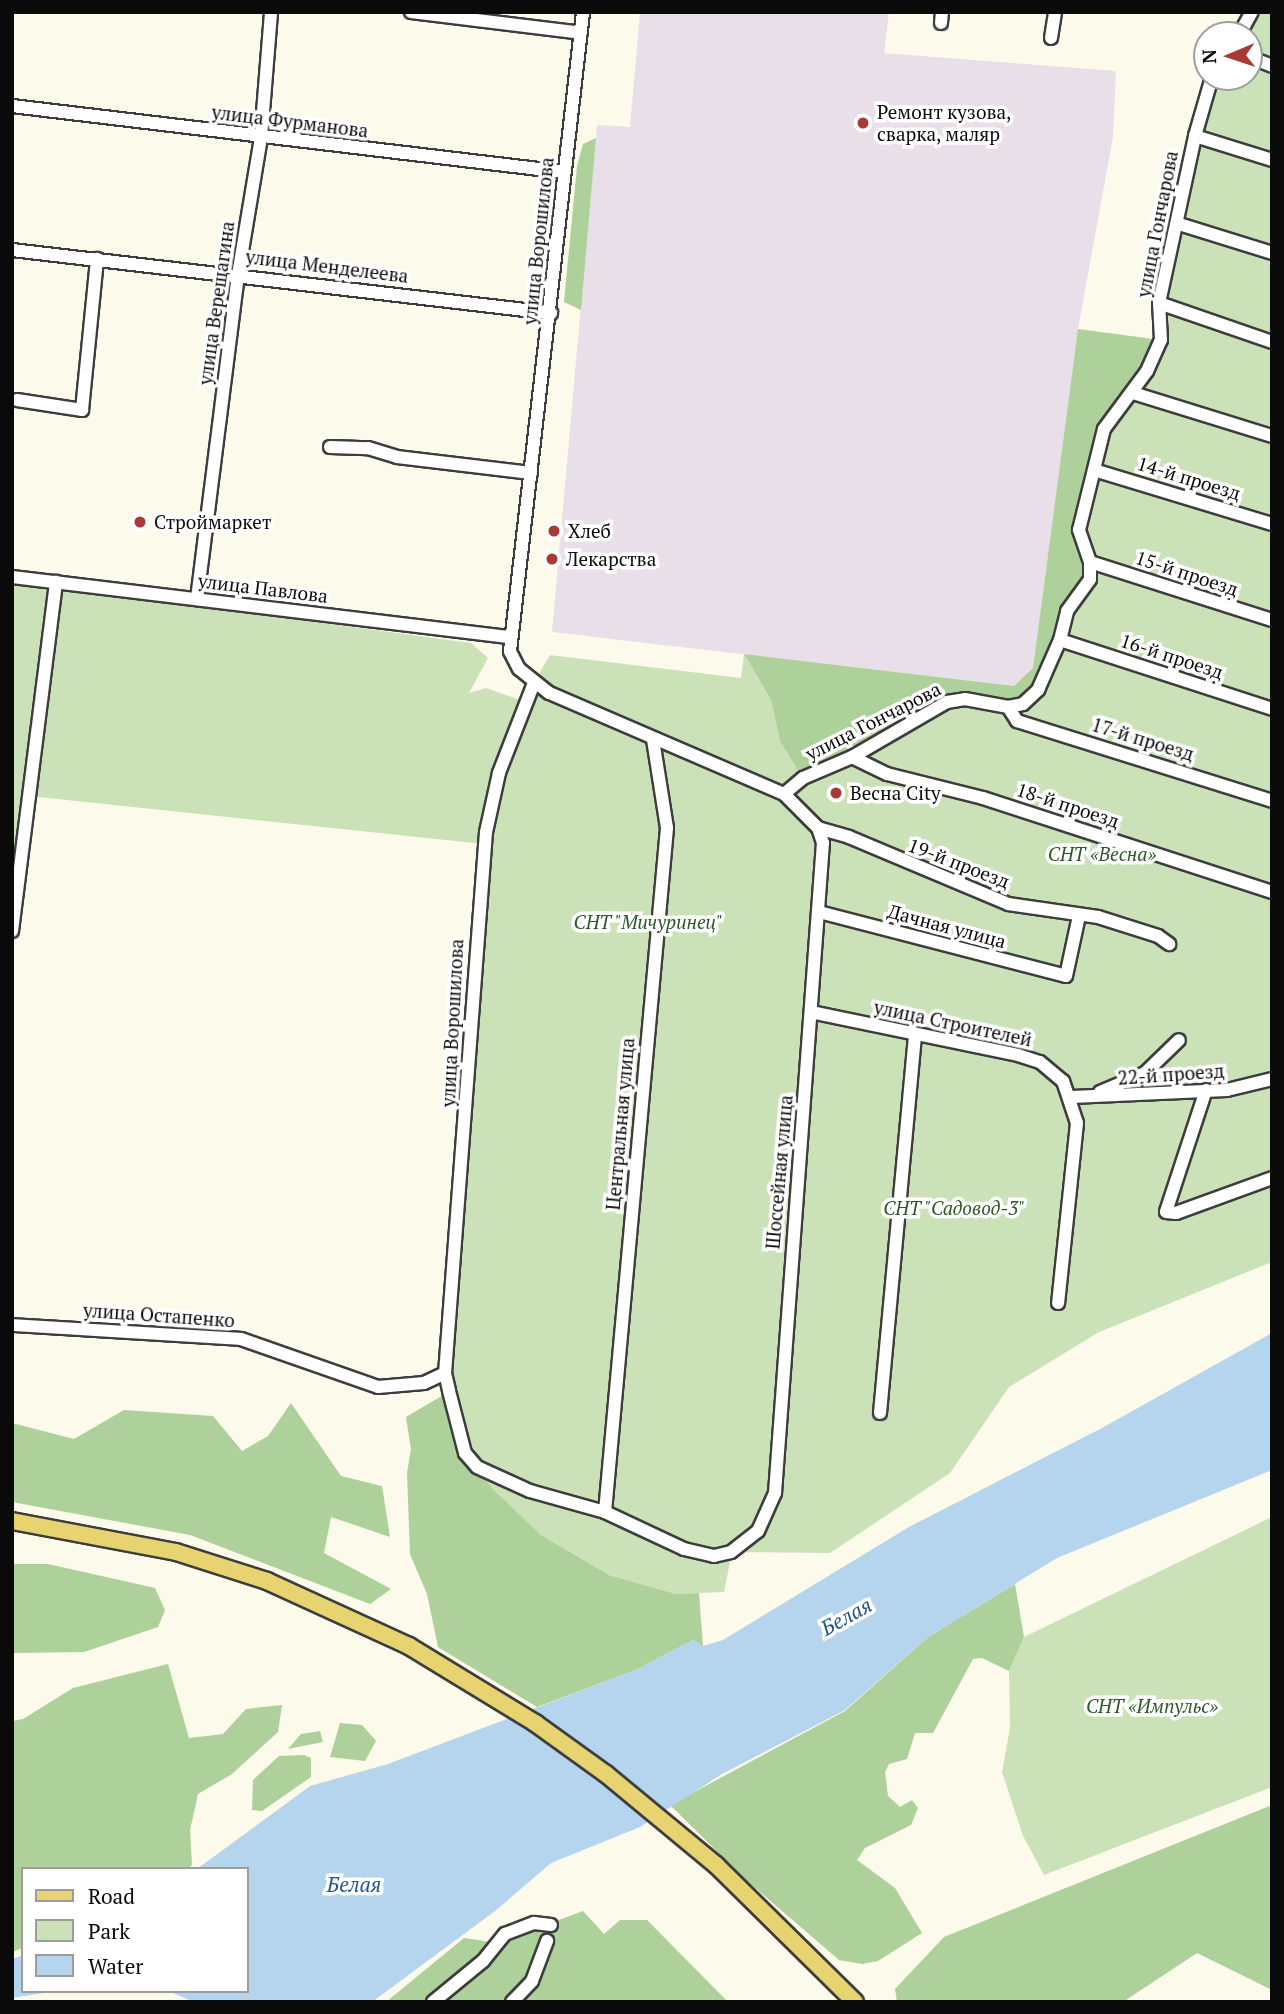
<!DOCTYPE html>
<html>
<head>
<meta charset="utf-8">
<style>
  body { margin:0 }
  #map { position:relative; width:1284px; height:2014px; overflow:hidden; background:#fcfaea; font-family:"PT Serif",serif }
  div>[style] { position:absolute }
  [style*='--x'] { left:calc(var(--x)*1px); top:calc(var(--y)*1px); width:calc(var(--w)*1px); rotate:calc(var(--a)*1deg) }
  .industrial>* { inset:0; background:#e8dfe8 }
  .green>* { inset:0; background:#cbe2b9 }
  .forest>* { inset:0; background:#aed09a }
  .water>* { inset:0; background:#b5d4ed }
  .roads { filter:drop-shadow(2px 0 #3d3d3d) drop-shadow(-2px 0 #3d3d3d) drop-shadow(0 2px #3d3d3d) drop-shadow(0 -2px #3d3d3d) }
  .minor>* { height:12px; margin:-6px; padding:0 6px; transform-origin:6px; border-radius:6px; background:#fff }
  .major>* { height:16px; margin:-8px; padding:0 8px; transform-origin:8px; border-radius:8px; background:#e7d370 }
  .dots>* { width:19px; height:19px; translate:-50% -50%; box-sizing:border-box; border:4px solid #fff; border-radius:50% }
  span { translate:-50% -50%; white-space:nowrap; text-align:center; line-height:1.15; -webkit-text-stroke:7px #fff; paint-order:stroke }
  .poi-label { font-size:19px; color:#0a0a0a }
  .left { translate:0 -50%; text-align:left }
  .street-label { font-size:19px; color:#0a0a0a }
  .park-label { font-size:19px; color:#2b5924; font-style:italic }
  .water-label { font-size:21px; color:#25568b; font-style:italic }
  .frame { position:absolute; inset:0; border:14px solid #0a0a0a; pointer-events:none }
  .legend { position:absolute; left:21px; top:1867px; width:228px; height:126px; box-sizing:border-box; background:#fff; border:2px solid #9d9d9d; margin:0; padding:9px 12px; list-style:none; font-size:21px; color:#0a0a0a }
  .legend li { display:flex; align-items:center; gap:14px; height:35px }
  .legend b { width:35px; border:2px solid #9d9d9d }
  .north { position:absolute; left:1193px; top:21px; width:70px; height:70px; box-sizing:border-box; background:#fff; border:2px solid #9d9d9d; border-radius:50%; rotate:268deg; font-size:19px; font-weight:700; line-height:28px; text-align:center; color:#0a0a0a }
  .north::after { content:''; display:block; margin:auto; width:24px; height:32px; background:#a83935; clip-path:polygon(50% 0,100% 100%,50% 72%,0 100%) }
</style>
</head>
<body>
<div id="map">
  <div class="industrial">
    <div style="clip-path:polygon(640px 12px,889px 12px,884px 53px,1116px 71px,1113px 137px,1078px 329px,1033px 668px,1014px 686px,552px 632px,597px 125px,630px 127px)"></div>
  </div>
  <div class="green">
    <div style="clip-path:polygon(1252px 12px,1272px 12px,1272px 1262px,1099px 1332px,1009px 1387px,950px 1473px,830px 1553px,732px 1552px,724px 1592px,676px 1594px,609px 1575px,541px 1535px,493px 1489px,465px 1453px,449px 1391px,484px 844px,29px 796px,55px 587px,471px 643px,488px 658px,469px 693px,486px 688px,523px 701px,550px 655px,741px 678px,744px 654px,771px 700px,780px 741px,947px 702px,1023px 704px,1082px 545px,1104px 429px,1156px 356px,1159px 303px,1212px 77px,1249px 77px,1249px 35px,1239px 35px)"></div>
    <div style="clip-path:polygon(12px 583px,40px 586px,47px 592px,12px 875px)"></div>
    <div style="clip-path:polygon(1272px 1517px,1272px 1787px,1044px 1875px,1023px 1836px,1002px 1772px,1010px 1728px,1009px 1671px,1024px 1637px)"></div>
  </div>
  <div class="forest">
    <div style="clip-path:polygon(596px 138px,581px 310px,564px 302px,577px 166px,583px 144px)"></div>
    <div style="clip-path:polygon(1078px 329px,1161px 340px,1104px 429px,1079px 530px,1090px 562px,1060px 640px,1023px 704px,965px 699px,803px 778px,780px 741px,771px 700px,744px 654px,1014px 686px,1033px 668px)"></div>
    <div style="clip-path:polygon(445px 1394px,465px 1453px,493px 1489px,541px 1535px,609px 1575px,676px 1594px,699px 1593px,703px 1646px,693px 1640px,636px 1670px,537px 1707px,438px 1647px,427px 1594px,410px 1554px,407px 1473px,411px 1449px,406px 1417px)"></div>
    <div style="clip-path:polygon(291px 1403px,341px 1476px,382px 1486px,390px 1537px,331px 1517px,324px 1553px,391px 1589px,370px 1604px,190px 1535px,12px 1502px,12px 1423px,74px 1439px,124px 1410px,213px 1416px,242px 1451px,268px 1436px)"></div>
    <div style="clip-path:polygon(12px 1564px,48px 1564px,155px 1588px,165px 1610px,158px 1627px,84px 1652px,12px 1653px)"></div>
    <div style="clip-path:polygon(1015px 1584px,1024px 1637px,1009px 1671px,982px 1658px,973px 1659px,933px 1733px,915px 1733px,907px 1759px,889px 1764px,885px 1772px,888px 1796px,900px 1807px,912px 1800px,918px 1808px,911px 1825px,865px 1848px,857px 1860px,895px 1888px,922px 1933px,878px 1961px,862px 1964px,839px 1960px,746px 1880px,670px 1805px,845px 1711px,928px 1637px)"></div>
    <div style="clip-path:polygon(168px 1664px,189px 1738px,223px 1734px,246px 1709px,282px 1705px,278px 1732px,232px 1774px,198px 1794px,190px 1830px,192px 1865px,188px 1869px,23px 1869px,23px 1948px,12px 1952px,12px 1721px,23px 1719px,73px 1688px)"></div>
    <div style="clip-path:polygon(340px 1723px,362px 1725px,376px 1741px,365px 1761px,330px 1757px)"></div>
    <div style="clip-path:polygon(320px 1731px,323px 1742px,288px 1749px,301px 1734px)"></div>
    <div style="clip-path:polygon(304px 1755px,311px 1758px,311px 1777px,262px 1811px,252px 1810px,253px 1780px,279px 1756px)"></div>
    <div style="clip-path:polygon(1272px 1805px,1272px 1990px,1197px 1953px,1123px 2002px,897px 2002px,895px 1989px,944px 1937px)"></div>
    <div style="clip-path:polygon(583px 1911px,604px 1934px,620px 1920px,647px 1920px,728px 2002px,386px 2002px,464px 1938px,498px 1943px)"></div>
  </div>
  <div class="water">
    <div style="clip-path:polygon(1272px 1333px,1272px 1470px,1057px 1558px,928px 1637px,845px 1710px,722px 1774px,640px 1827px,551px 1863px,495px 1911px,372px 2002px,194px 2002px,168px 1991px,247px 1991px,247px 1869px,197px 1869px,310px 1786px,388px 1764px,636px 1670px,693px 1640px,703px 1646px,723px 1640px,909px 1527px,1102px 1428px)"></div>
    <div style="clip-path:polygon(23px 1955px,23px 1991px,56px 1991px,12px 1998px,12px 1959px)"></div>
  </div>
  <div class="roads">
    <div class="minor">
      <div style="--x:411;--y:12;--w:171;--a:7"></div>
      <div style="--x:941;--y:23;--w:11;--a:-85"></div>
      <div style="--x:1239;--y:35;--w:26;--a:-61"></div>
      <div style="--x:1051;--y:38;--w:26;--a:-81"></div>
      <div style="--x:1249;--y:57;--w:25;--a:21"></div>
      <div style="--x:12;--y:106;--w:556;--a:6.82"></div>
      <div style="--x:1195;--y:136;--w:81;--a:17.3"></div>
      <div style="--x:1179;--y:224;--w:97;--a:17.3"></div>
      <div style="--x:12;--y:250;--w:543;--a:6.67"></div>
      <div style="--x:1159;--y:303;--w:120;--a:19"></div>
      <div style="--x:1133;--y:393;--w:145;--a:17.2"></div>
      <div style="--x:17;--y:400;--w:66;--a:8.7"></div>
      <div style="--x:82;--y:410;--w:152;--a:-84.3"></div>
      <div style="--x:330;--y:447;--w:38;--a:2"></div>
      <div style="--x:368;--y:448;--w:30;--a:17"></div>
      <div style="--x:397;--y:457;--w:135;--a:6.8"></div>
      <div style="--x:1094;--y:470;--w:186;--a:16.9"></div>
      <div style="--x:1090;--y:562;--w:191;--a:17.7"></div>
      <div style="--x:12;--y:577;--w:500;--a:6.9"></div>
      <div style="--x:197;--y:599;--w:327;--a:-82.8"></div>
      <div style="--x:238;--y:275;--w:140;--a:-80.5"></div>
      <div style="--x:261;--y:137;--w:125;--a:-85.4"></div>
      <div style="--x:1060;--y:640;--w:223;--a:18"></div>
      <div style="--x:534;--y:683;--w:97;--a:111.3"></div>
      <div style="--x:499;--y:773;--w:60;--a:102.4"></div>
      <div style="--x:486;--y:832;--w:543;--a:94.33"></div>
      <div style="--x:445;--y:1373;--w:18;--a:77"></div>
      <div style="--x:449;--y:1391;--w:64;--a:75.5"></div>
      <div style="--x:465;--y:1453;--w:18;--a:49"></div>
      <div style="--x:477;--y:1467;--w:58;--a:24.4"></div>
      <div style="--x:530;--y:1491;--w:78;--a:15.6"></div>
      <div style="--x:605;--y:1512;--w:87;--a:25.1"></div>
      <div style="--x:684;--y:1549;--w:31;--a:13"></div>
      <div style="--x:714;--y:1556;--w:17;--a:-13"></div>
      <div style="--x:731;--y:1552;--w:34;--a:-38"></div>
      <div style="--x:758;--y:1531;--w:42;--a:-65.9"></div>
      <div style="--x:775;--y:1493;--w:652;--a:-85.78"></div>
      <div style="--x:823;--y:843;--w:16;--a:-108"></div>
      <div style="--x:818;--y:828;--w:48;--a:-135"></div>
      <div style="--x:784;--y:794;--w:256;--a:-156.7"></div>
      <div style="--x:549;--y:693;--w:38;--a:-141"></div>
      <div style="--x:519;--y:669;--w:20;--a:-117"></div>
      <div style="--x:510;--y:651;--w:643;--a:-83.48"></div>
      <div style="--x:1008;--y:707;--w:17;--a:57"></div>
      <div style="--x:1017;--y:721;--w:267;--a:17.4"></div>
      <div style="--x:852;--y:757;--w:39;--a:26"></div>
      <div style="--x:887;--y:774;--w:99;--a:14"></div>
      <div style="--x:983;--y:798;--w:304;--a:18"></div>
      <div style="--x:784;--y:794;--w:25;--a:-40"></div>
      <div style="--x:803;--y:778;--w:53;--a:-23.2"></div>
      <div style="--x:852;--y:757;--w:110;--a:-30.1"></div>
      <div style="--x:947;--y:702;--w:18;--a:-9"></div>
      <div style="--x:965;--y:699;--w:44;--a:10.5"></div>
      <div style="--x:1008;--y:707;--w:15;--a:-11"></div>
      <div style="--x:1023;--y:704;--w:21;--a:-43"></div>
      <div style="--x:1038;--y:690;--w:55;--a:-66.3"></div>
      <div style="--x:1060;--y:640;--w:30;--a:-76"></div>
      <div style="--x:1067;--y:611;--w:39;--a:-54"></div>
      <div style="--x:1090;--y:579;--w:17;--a:-90"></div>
      <div style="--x:1090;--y:562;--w:34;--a:-109"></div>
      <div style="--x:1079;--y:530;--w:104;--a:-76.1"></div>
      <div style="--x:1104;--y:429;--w:72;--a:-53.4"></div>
      <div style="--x:1147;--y:371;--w:34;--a:-66"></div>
      <div style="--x:1161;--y:340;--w:37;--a:-93"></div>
      <div style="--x:1159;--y:303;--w:171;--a:-77.8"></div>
      <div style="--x:1195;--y:136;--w:61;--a:-73.9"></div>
      <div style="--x:818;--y:828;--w:32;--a:16"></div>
      <div style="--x:849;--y:837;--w:173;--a:22.8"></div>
      <div style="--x:1008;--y:904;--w:91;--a:8.2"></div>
      <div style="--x:1098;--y:917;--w:63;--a:17.6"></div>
      <div style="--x:1158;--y:936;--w:14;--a:36"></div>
      <div style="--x:819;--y:912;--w:255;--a:14.5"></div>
      <div style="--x:1066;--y:976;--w:61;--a:-77.8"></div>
      <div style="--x:12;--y:931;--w:352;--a:-82.8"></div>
      <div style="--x:811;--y:1012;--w:211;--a:11.7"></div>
      <div style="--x:1018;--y:1055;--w:23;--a:18"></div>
      <div style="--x:1040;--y:1062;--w:30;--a:40"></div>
      <div style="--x:1063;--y:1081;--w:44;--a:71.6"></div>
      <div style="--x:1077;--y:1123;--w:181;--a:96"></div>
      <div style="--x:1206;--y:1090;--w:128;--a:108.2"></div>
      <div style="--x:1166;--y:1212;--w:10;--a:6"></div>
      <div style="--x:1176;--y:1213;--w:102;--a:-20"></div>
      <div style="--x:1100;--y:1092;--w:49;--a:-22.9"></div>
      <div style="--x:1145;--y:1073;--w:47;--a:-44.1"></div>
      <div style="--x:1072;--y:1097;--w:155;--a:-2.6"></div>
      <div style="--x:1227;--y:1090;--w:46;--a:-13.7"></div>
      <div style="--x:12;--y:1325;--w:229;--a:3.5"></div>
      <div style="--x:241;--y:1339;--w:145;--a:19.3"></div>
      <div style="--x:378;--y:1387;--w:46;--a:-5"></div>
      <div style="--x:424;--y:1383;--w:23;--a:-25"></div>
      <div style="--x:880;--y:1413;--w:381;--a:-84.7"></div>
      <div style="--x:605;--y:1512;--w:687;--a:-84.82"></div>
      <div style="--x:667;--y:828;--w:89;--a:-99"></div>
      <div style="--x:433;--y:2002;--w:65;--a:-39.4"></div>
      <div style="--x:483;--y:1961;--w:35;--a:-51"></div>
      <div style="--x:505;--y:1934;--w:31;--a:-21"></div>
      <div style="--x:534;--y:1923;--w:17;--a:7"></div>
      <div style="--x:512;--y:2002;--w:29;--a:-46"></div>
      <div style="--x:532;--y:1981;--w:43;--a:-69.4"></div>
    </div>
    <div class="major">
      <div style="--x:12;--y:1521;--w:167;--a:10.7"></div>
      <div style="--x:176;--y:1552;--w:96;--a:17.7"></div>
      <div style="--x:267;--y:1581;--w:156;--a:24.6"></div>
      <div style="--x:409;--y:1646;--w:148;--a:31.4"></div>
      <div style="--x:535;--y:1723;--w:87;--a:35.7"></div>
      <div style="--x:606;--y:1774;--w:143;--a:39.6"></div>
      <div style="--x:716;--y:1865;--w:195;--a:44.6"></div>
    </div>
  </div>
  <div class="dots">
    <div style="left:863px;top:123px;background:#a83935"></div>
    <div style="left:140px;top:522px;background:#a83935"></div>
    <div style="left:554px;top:531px;background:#a83935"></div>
    <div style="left:552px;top:559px;background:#a83935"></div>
    <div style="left:836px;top:793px;background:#a83935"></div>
  </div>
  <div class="poi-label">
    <span class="left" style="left:877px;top:123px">Ремонт кузова,<br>сварка, маляр</span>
    <span class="left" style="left:154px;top:522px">Строймаркет</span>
    <span class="left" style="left:568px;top:531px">Хлеб</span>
    <span class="left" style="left:566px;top:559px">Лекарства</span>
    <span class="left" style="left:850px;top:793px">Весна City</span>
  </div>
  <div class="street-label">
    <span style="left:290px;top:121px;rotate:7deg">улица Фурманова</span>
    <span style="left:1157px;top:224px;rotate:-79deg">улица Гончарова</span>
    <span style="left:538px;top:241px;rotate:-84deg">улица Ворошилова</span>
    <span style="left:327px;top:266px;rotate:7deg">улица Менделеева</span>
    <span style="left:216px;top:303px;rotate:-82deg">улица Верещагина</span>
    <span style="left:1189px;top:478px;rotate:17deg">14-й проезд</span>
    <span style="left:1187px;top:573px;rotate:18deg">15-й проезд</span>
    <span style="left:263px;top:588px;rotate:7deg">улица Павлова</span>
    <span style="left:1172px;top:656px;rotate:18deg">16-й проезд</span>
    <span style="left:873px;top:721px;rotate:-27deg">улица Гончарова</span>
    <span style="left:1143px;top:739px;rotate:17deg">17-й проезд</span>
    <span style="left:1068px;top:805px;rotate:18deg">18-й проезд</span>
    <span style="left:959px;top:863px;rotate:21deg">19-й проезд</span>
    <span style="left:947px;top:926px;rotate:15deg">Дачная улица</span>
    <span style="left:452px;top:1023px;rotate:-87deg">улица Ворошилова</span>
    <span style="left:953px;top:1023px;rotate:12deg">улица Строителей</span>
    <span style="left:1171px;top:1074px;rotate:-4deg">22-й проезд</span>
    <span style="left:620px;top:1124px;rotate:-85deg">Центральная улица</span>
    <span style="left:779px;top:1172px;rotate:-85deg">Шоссейная улица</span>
    <span style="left:159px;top:1315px;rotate:4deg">улица Остапенко</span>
  </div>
  <div class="park-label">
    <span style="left:1102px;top:854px">СНТ «Весна»</span>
    <span style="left:648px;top:922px">СНТ "Мичуринец"</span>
    <span style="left:954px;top:1208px">СНТ "Садовод-3"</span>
    <span style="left:1152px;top:1706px">СНТ «Импульс»</span>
  </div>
  <div class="water-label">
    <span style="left:846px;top:1616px;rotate:-29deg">Белая</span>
    <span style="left:354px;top:1884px">Белая</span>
  </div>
  <div class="frame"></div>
  <ul class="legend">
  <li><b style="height:9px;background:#e7d370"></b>Road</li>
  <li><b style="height:19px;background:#cbe2b9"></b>Park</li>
  <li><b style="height:19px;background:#b5d4ed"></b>Water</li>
  </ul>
  <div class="north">N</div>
</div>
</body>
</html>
